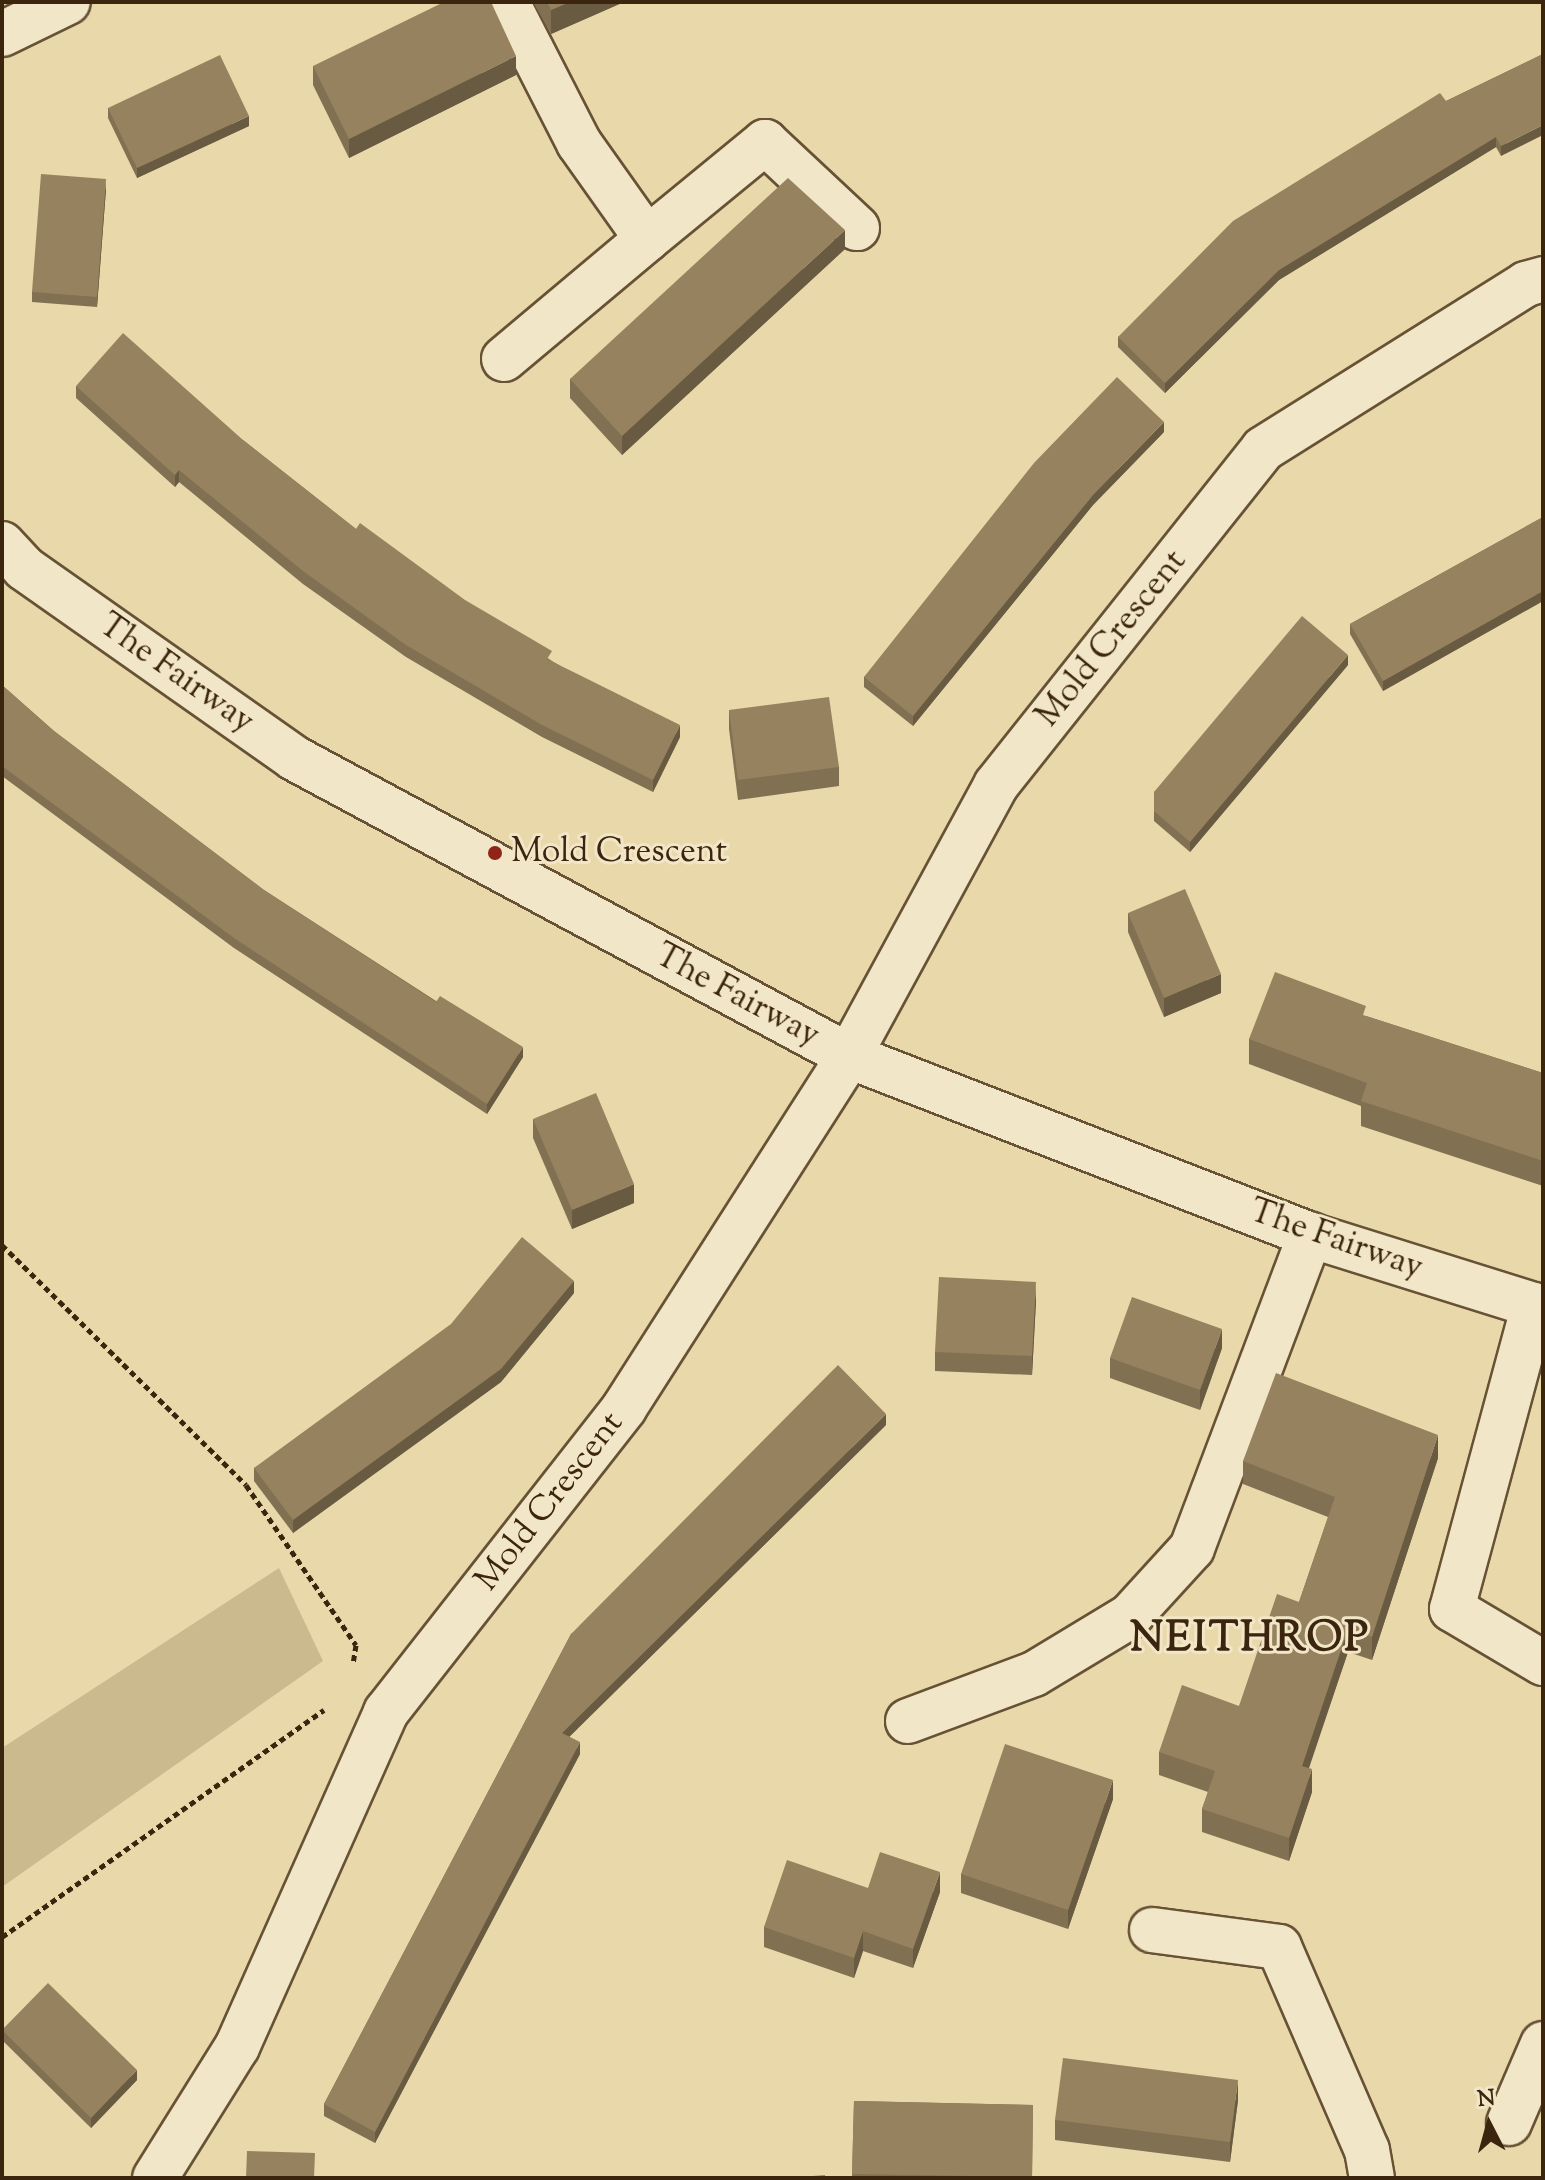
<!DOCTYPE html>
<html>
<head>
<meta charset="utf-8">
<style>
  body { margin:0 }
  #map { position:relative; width:1545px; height:2180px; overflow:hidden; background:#e9d8a9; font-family:"Sorts Mill Goudy",serif }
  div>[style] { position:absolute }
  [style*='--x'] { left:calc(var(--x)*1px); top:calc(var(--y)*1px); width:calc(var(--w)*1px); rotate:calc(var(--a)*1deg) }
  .green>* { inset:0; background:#ccba8f }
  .path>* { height:5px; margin-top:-2.5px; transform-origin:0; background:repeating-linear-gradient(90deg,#3c250e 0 6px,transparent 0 10px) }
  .roads { filter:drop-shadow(2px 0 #675235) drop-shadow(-2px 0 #675235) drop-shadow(0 2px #675235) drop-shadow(0 -2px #675235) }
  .minor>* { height:44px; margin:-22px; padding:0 22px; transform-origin:22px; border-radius:22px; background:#f1e6c7 }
  .wall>* { inset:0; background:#817052 }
  .shaded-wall>* { inset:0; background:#695b42 }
  .building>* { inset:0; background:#96825f }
  .dots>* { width:22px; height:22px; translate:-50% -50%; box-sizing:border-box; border:4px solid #f1e6c7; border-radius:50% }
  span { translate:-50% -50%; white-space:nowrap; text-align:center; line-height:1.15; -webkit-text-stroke:6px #f1e6c7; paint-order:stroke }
  .street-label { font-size:34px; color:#3c250e }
  .poi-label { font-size:34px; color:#3c250e }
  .left { translate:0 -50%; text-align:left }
  .district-label { font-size:42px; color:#3c250e; font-weight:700; letter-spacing:2px }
  .frame { position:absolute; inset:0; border:4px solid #3c250e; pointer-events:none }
  .north { position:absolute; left:1449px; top:2084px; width:80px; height:80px; -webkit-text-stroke:6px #f1e6c7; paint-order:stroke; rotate:354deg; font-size:22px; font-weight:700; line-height:32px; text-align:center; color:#3c250e }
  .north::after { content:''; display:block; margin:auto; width:28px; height:36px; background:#3c250e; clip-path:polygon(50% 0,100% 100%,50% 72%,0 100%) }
</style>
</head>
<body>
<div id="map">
  <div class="green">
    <div style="clip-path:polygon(279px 1568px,323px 1661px,2px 1887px,2px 1748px)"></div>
  </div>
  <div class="path">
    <div style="--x:2;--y:1245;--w:342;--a:44.5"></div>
    <div style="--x:246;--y:1485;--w:194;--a:55.5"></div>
    <div style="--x:356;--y:1645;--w:18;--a:99"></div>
    <div style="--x:2;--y:1937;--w:394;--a:-35.2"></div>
  </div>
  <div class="roads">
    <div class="minor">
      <div style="--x:2;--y:34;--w:73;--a:-25.9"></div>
      <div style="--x:647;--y:239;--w:153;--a:-39.4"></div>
      <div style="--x:765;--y:142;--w:126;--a:43.1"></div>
      <div style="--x:504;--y:359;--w:187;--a:-40"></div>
      <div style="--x:647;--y:239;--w:118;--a:-125.3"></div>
      <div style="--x:579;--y:143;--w:158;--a:-117.1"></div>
      <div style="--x:2;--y:544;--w:33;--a:47"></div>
      <div style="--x:24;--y:568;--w:330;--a:35.1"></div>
      <div style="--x:294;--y:758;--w:630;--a:28.23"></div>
      <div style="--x:849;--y:1056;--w:495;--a:21.2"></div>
      <div style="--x:1310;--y:1235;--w:244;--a:17.4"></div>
      <div style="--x:1534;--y:1305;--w:315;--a:105.1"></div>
      <div style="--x:1452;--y:1609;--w:106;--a:30.7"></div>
      <div style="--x:908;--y:1721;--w:134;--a:-20.5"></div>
      <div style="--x:1034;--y:1674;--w:112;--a:-31.1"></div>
      <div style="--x:1130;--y:1616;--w:92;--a:-47.6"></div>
      <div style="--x:1192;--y:1548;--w:335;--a:-69.3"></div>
      <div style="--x:1152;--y:1930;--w:128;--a:7.6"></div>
      <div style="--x:1279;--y:1947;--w:221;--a:66.6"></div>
      <div style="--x:1367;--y:2150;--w:28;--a:80"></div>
      <div style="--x:1509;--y:2123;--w:86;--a:-66.7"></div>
      <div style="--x:155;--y:2178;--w:155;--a:-58"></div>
      <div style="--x:237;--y:2047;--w:367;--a:-66"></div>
      <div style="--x:386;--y:1712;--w:386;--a:-51.9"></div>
      <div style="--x:624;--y:1408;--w:418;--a:-57.4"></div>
      <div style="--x:849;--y:1056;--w:308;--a:-61.5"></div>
      <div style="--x:996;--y:785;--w:429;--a:-51.5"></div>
      <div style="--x:1263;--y:449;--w:310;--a:-32.1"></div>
      <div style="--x:1526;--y:284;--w:18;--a:-16"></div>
    </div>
  </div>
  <div class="wall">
    <div style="clip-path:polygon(533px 2px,624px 2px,551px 34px)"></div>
    <div style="clip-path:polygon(1543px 54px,1501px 156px,1496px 147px,1279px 280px,1165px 393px,1118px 347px,1118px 337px,1446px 101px)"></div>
    <div style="clip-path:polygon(313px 66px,516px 75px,349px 158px,313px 85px)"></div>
    <div style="clip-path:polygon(108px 108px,249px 126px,137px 178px,108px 118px)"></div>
    <div style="clip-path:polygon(106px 189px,97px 307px,32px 302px,32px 292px)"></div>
    <div style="clip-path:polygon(845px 249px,622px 455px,570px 398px,570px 379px)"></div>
    <div style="clip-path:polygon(76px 386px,243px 440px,356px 529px,552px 661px,680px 737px,653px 792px,542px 737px,406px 657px,303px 584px,179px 482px,175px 487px,76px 398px)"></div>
    <div style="clip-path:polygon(1164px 432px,1093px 505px,913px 726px,864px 687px,864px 677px)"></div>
    <div style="clip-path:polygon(1543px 517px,1543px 601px,1383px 691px,1350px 634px,1350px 624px)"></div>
    <div style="clip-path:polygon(1348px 665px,1190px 852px,1154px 821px,1154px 792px)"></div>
    <div style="clip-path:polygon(2px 685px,54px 731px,264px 890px,523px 1057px,487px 1114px,234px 948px,2px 776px)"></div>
    <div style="clip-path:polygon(729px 710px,839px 767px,839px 786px,738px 800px,729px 729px)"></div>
    <div style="clip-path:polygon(1128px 913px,1221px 993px,1164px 1017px,1128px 932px)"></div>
    <div style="clip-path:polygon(1366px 1016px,1543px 1073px,1543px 1186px,1361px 1126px,1361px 1106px,1249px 1064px,1249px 1039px)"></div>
    <div style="clip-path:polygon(533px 1119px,634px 1203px,572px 1229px,533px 1138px)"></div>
    <div style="clip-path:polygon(574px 1293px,501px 1382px,293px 1533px,254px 1481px,254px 1468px)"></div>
    <div style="clip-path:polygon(1036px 1301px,1032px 1375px,935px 1371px,935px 1352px)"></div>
    <div style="clip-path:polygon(1222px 1348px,1200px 1410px,1110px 1378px,1110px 1358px)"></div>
    <div style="clip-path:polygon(886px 1425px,569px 1737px,580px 1754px,375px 2143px,324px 2116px,324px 2104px,571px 1634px)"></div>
    <div style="clip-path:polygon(1438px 1458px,1372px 1660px,1348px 1652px,1308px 1768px,1312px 1792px,1289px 1861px,1202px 1832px,1202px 1809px,1208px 1792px,1159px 1775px,1159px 1752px,1239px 1706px,1299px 1602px,1328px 1517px,1243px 1484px,1243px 1461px)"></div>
    <div style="clip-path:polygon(1113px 1799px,1068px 1929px,961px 1893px,961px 1874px)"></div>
    <div style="clip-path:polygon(868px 1888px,940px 1892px,913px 1968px,863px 1951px,854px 1978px,764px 1947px,764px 1927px)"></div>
    <div style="clip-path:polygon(2px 2029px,137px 2080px,91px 2128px,2px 2040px)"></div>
    <div style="clip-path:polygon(1238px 2100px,1230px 2162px,1055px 2140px,1055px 2120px)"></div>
    <div style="clip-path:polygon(854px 2101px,1033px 2105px,1032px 2178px,852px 2178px)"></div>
  </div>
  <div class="shaded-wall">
    <div style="clip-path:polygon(570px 2px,624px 2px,551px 34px,551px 10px)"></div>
    <div style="clip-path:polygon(516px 56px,516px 75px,349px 158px,349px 139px)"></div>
    <div style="clip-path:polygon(249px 116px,249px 126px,137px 178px,137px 168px)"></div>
    <div style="clip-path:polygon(1543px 125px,1543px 135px,1501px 156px,1501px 146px)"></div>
    <div style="clip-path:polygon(1496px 137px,1496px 147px,1279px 280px,1165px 393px,1165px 383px,1279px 270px)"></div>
    <div style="clip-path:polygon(106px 179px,106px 189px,97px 307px,97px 297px)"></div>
    <div style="clip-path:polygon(845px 230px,845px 249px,622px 455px,622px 436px)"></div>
    <div style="clip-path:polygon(1164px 422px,1164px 432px,1093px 505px,913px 726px,913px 716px,1093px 495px)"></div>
    <div style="clip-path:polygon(179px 470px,179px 482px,175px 487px,175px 475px)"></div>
    <div style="clip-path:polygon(1543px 591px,1543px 601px,1383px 691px,1383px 681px)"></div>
    <div style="clip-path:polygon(1348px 655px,1348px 665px,1190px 852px,1190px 842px)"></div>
    <div style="clip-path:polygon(680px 725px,680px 737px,653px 792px,653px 780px)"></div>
    <div style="clip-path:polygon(1221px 974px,1221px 993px,1164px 1017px,1164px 998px)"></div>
    <div style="clip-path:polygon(523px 1047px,523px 1057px,487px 1114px,487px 1104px)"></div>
    <div style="clip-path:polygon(634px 1184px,634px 1203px,572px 1229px,572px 1210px)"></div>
    <div style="clip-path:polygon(574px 1281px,574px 1293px,501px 1382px,293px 1533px,293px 1520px)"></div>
    <div style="clip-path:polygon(1036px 1282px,1036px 1301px,1032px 1375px,1032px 1356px)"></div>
    <div style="clip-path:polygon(1222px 1329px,1222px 1348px,1200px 1410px,1200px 1390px)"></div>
    <div style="clip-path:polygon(886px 1414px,886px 1425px,562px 1744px,562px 1733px)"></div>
    <div style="clip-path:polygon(1438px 1435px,1438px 1458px,1372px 1660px,1372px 1637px)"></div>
    <div style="clip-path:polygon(1348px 1629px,1348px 1652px,1302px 1789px,1302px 1766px)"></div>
    <div style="clip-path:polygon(580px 1742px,580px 1754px,375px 2143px,375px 2132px)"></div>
    <div style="clip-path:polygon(1312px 1769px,1312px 1792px,1289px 1861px,1289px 1838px)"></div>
    <div style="clip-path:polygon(1113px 1780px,1113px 1799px,1068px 1929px,1068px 1910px)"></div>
    <div style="clip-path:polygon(940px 1872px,940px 1892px,913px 1968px,913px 1949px)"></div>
    <div style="clip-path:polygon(863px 1931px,863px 1951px,854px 1978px,854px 1958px)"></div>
    <div style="clip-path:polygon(137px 2070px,137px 2080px,91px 2128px,91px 2118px)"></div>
    <div style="clip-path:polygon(1238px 2080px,1238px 2100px,1230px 2162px,1230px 2142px)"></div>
  </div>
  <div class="building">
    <div style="clip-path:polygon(444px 2px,491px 2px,516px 56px,349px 139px,313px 66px)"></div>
    <div style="clip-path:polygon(547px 2px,570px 2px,551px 10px)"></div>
    <div style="clip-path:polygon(1543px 54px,1543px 125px,1501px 146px,1496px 137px,1279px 270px,1165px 383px,1118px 337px,1233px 221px,1440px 93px,1446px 101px)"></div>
    <div style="clip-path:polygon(220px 55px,249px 116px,137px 168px,108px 108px)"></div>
    <div style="clip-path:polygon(41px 174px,106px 179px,97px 297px,32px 292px)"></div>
    <div style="clip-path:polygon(788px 178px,845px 230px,622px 436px,570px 379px)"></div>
    <div style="clip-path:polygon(123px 333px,243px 440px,356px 529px,360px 523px,465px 600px,552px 651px,547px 659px,680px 725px,653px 780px,542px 725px,406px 645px,303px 571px,179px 470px,175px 475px,76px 386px)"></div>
    <div style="clip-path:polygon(1117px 377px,1164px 422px,1093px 495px,913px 716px,864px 677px,1034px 463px)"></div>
    <div style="clip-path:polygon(1543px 517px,1543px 591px,1383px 681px,1350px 624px)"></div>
    <div style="clip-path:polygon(1302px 616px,1348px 655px,1190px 842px,1154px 811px,1154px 792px)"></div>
    <div style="clip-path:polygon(2px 685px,54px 731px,264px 890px,436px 1002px,440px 996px,523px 1047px,487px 1104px,234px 938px,2px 766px)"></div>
    <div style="clip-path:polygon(829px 697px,839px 767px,738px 780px,729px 710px)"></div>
    <div style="clip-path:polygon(1185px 889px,1221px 974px,1164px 998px,1128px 913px)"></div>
    <div style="clip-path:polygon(1275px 972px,1366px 1006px,1363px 1015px,1543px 1073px,1543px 1161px,1361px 1101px,1367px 1083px,1249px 1039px)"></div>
    <div style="clip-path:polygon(596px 1093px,634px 1184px,572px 1210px,533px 1119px)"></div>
    <div style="clip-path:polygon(522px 1237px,574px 1281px,501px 1369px,293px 1520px,254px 1468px,451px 1324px)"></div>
    <div style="clip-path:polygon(939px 1277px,1036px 1282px,1032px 1356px,935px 1352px)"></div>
    <div style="clip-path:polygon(1132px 1297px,1222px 1329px,1200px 1390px,1110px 1358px)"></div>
    <div style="clip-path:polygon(838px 1365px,886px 1414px,562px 1733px,580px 1742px,375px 2132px,324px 2104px,571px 1634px)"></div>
    <div style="clip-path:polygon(1276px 1373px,1438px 1435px,1372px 1637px,1348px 1629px,1302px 1766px,1312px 1769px,1289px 1838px,1202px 1809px,1215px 1771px,1159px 1752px,1182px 1685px,1239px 1706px,1277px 1594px,1299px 1602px,1335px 1497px,1243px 1461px)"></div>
    <div style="clip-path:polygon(1005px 1744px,1113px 1780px,1068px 1910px,961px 1874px)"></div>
    <div style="clip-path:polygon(880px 1852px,940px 1872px,913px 1949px,863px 1931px,854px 1958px,764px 1927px,787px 1860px,868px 1888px)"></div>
    <div style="clip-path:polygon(48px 1983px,137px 2070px,91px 2118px,2px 2030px)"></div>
    <div style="clip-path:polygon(1063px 2058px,1238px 2080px,1230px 2142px,1055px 2120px)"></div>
    <div style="clip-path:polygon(854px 2101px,1033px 2105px,1032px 2177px,852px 2174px)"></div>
    <div style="clip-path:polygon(247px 2151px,315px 2153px,314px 2178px,246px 2178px)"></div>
    <div style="clip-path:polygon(825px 2175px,825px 2178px,787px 2178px)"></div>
  </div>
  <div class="dots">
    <div style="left:495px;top:853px;background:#8f2418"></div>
  </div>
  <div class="street-label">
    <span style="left:1112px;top:639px;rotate:-51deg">Mold Crescent</span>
    <span style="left:176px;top:674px;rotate:35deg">The Fairway</span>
    <span style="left:737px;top:996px;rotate:28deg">The Fairway</span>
    <span style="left:1336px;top:1240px;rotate:19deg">The Fairway</span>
    <span style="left:550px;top:1502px;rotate:-52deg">Mold Crescent</span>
  </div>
  <div class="poi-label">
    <span class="left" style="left:511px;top:853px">Mold Crescent</span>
  </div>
  <div class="district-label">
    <span style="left:1250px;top:1640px">NEITHROP</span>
  </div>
  <div class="frame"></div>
  <div class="north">N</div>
</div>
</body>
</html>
